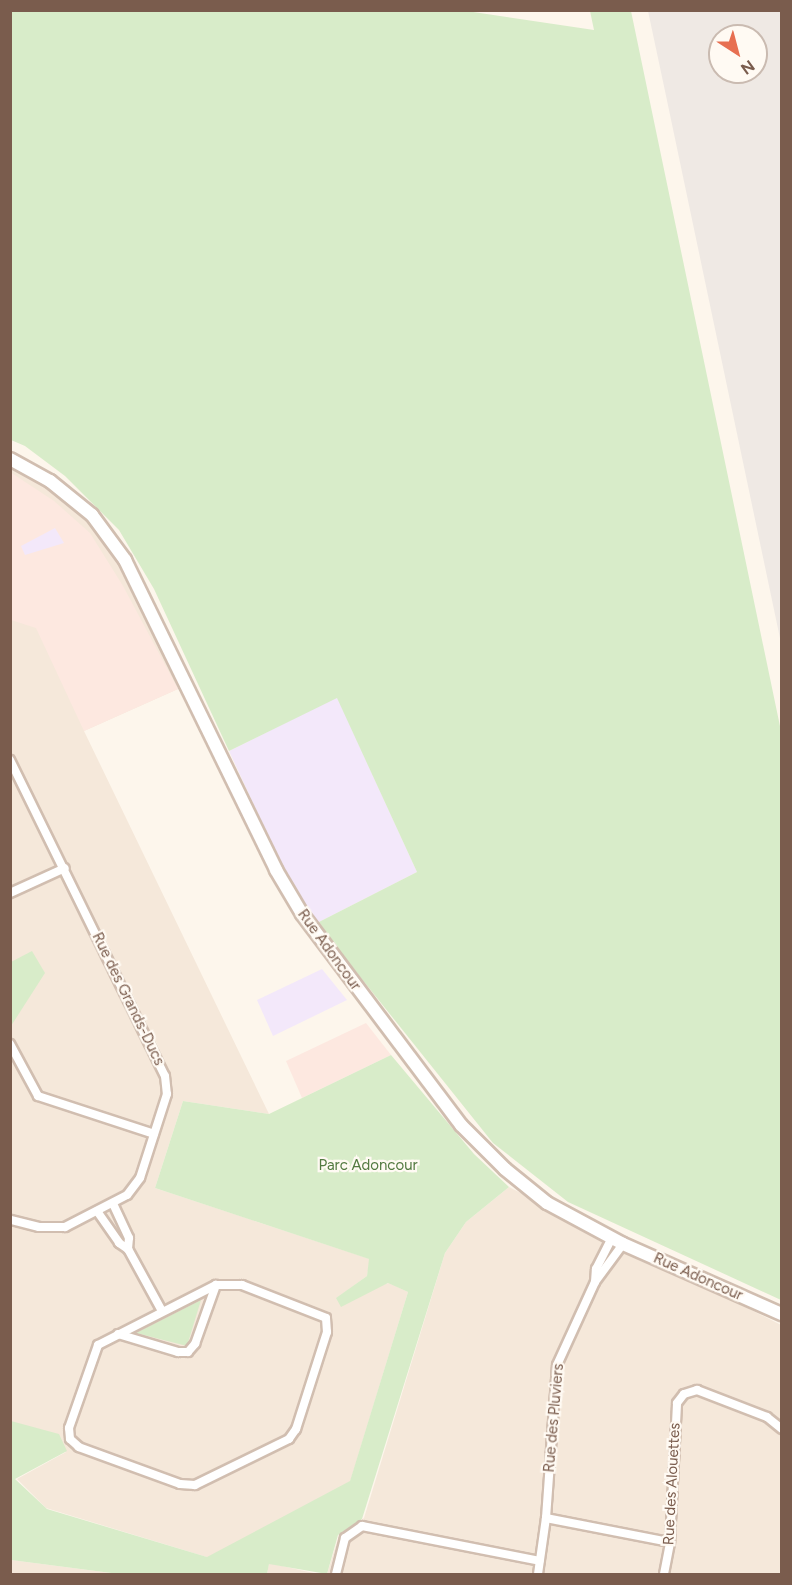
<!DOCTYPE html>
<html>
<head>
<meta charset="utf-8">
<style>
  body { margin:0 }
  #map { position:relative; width:792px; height:1585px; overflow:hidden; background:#fdf6ec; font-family:Figtree,sans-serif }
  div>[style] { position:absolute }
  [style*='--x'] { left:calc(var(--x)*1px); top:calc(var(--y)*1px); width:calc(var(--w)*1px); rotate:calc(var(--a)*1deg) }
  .residential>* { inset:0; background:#f5e8da }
  .commercial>* { inset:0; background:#fde8e0 }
  .industrial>* { inset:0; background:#efe9e4 }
  .education>* { inset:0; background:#f3e8fa }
  .green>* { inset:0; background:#d8ecc9 }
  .roads { filter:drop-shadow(2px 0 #d1beb0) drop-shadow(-2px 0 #d1beb0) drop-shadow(0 2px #d1beb0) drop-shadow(0 -2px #d1beb0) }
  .street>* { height:8px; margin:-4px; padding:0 4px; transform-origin:4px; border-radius:4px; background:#fff }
  .secondary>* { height:12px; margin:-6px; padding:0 6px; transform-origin:6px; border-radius:6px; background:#fff }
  span { translate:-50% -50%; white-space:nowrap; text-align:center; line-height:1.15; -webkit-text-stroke:4.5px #fffaf3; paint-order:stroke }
  .street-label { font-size:15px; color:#7a5c4d }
  .park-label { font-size:15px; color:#537a41 }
  .frame { position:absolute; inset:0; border:12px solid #7a5c4d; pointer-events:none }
  .north { position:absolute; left:708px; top:24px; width:60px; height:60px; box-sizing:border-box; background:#fffaf3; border:2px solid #cabbb1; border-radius:50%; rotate:144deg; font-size:16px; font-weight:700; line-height:24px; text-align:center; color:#7a5c4d }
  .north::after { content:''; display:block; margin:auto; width:21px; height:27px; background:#e76f51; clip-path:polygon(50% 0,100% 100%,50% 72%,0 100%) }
</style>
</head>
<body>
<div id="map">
  <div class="residential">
    <div style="clip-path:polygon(11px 459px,92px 515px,125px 560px,178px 689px,84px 731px,269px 1114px,183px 1101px,155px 1188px,370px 1259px,367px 1276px,337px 1298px,389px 1283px,408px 1292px,350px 1482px,210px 1558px,46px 1508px,17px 1479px,66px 1452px,11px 1423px)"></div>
    <div style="clip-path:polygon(509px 1187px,781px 1325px,781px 1574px,327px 1574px,339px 1535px,364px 1518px,445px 1253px,466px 1222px)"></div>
    <div style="clip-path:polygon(10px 1560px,11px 1560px,119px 1574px,11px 1574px)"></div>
    <div style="clip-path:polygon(269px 1563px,318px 1574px,267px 1574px)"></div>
  </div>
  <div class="commercial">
    <div style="clip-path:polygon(10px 472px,54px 501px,90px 533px,123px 586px,178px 689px,84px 731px,36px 628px,11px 620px)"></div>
    <div style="clip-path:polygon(366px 1023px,391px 1055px,302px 1098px,286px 1061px)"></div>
  </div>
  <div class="industrial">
    <div style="clip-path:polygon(evenodd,648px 11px,781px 11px,781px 643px,665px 91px,648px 11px,720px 36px,756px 36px,756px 72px,720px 72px,720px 36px)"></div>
  </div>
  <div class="education">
    <div style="clip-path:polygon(55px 528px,64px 543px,25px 555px,21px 546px)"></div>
    <div style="clip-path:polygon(337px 697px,417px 872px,317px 923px,290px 883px,229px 751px)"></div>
    <div style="clip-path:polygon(322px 969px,347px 1000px,273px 1036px,257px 1000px)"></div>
  </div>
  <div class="green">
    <div style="clip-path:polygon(460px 10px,594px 30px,590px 11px,631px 11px,781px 731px,781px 1300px,568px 1202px,493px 1143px,317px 923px,417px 872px,337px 698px,229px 751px,154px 589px,119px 530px,65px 476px,25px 446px,11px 440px,10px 11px)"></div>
    <div style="clip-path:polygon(32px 951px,45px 973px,11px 1026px,11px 962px)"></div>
    <div style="clip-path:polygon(391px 1055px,474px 1154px,509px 1187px,466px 1222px,445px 1253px,362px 1519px,338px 1535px,327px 1574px,269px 1564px,267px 1574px,119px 1574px,11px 1560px,11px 1421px,59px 1434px,67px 1451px,15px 1479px,47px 1509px,207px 1557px,350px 1481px,408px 1292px,388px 1283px,341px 1307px,336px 1298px,367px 1276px,369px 1259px,155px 1188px,183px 1101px,269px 1114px)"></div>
    <div style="clip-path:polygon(201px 1300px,187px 1346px,136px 1333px)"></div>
  </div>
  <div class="roads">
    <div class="street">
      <div style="--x:10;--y:760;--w:352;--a:63.9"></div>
      <div style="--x:165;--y:1076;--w:18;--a:84"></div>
      <div style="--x:167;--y:1094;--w:88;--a:107.8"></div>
      <div style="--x:140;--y:1178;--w:21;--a:127"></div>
      <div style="--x:127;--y:1195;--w:70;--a:152.7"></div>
      <div style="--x:65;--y:1227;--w:26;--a:180"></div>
      <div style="--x:39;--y:1227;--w:30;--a:-166"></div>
      <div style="--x:10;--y:893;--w:60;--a:-24.4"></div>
      <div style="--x:10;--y:1044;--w:59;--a:61.7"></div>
      <div style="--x:38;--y:1096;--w:122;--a:18.1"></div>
      <div style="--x:97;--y:1211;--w:39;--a:55"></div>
      <div style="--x:119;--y:1243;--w:11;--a:34"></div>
      <div style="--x:128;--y:1249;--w:11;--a:-85"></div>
      <div style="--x:129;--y:1238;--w:38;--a:-115"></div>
      <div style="--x:128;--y:1249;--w:71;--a:61.3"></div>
      <div style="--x:595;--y:1282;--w:13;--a:-86"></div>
      <div style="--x:596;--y:1269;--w:35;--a:-63"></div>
      <div style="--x:216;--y:1285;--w:26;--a:0"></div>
      <div style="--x:242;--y:1285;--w:90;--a:21.4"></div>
      <div style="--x:326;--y:1318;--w:14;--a:86"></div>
      <div style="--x:327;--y:1332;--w:102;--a:107.7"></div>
      <div style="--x:296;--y:1429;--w:12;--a:125"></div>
      <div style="--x:289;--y:1439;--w:105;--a:153.9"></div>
      <div style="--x:195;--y:1485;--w:15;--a:-176"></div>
      <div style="--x:180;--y:1484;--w:108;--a:-159.9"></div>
      <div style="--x:79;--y:1447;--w:12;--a:-138"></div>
      <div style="--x:70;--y:1439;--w:11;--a:-95"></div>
      <div style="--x:69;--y:1428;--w:88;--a:-70.7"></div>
      <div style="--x:98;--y:1345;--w:132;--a:-27"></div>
      <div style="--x:118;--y:1334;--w:63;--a:16.7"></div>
      <div style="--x:178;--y:1352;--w:10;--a:0"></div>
      <div style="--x:188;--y:1352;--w:11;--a:-49"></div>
      <div style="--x:195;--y:1344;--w:63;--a:-70.4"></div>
      <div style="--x:546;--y:1518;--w:126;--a:11"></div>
      <div style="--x:336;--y:1574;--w:37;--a:-76"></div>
      <div style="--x:345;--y:1538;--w:21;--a:-35"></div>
      <div style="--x:362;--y:1526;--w:181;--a:11.1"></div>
      <div style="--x:538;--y:1574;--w:57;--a:-81.9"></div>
      <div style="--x:546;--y:1518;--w:153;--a:-85.9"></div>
      <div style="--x:557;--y:1365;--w:91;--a:-65.4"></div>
      <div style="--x:595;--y:1282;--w:47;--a:-53.6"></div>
      <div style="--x:664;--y:1574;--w:33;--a:-79"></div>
      <div style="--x:670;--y:1542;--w:139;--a:-87.1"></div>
      <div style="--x:677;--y:1403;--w:11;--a:-52"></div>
      <div style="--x:684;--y:1394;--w:14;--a:-17"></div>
      <div style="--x:697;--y:1390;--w:75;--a:21.1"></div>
      <div style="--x:767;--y:1417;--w:19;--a:39"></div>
    </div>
    <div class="secondary">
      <div style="--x:10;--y:459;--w:46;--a:28.8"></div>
      <div style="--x:50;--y:481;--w:54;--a:39"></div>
      <div style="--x:92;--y:515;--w:56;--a:53.7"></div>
      <div style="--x:125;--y:560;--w:345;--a:64"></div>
      <div style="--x:276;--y:870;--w:51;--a:59.4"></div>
      <div style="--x:302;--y:914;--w:264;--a:53"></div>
      <div style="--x:461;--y:1125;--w:62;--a:45"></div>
      <div style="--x:505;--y:1169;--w:54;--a:39"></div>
      <div style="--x:547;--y:1203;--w:86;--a:28.3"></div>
      <div style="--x:623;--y:1244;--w:174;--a:23.8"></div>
    </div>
  </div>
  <div class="street-label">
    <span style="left:329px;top:950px;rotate:54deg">Rue Adoncour</span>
    <span style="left:128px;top:999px;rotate:64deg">Rue des Grands-Ducs</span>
    <span style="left:698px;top:1277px;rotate:24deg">Rue Adoncour</span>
    <span style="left:554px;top:1418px;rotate:-85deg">Rue des Pluviers</span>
    <span style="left:672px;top:1484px;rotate:-87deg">Rue des Alouettes</span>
  </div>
  <div class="park-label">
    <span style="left:368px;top:1166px">Parc Adoncour</span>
  </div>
  <div class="frame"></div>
  <div class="north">N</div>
</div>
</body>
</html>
